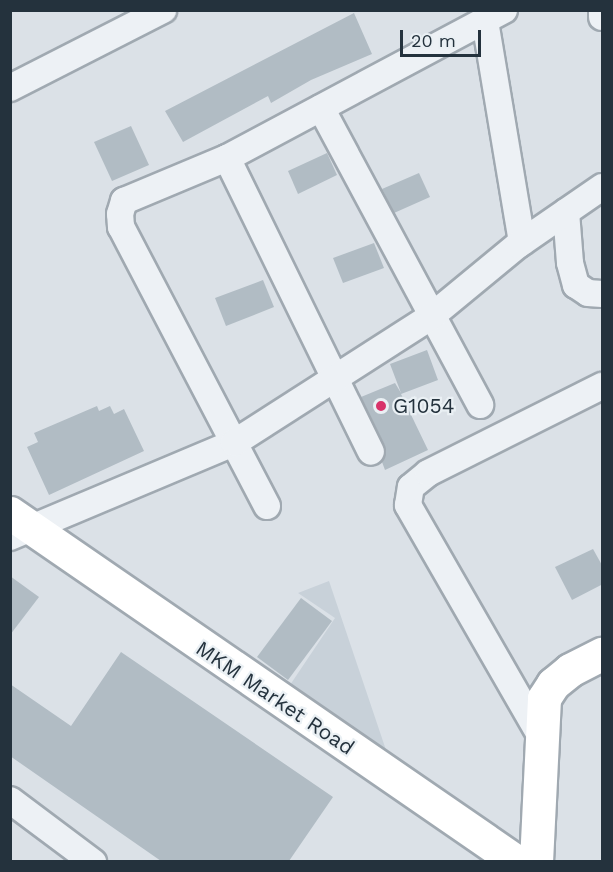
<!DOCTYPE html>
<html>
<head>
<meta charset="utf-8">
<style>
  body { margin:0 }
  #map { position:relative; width:613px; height:872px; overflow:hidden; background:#dbe1e7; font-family:"Work Sans",sans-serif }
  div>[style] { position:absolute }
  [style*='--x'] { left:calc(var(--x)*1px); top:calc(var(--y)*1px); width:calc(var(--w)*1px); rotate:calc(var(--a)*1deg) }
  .built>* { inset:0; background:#c8d1d9 }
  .building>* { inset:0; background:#b1bcc4 }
  .roads { filter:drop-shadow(2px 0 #a0a9b1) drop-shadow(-2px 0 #a0a9b1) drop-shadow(0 2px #a0a9b1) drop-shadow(0 -2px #a0a9b1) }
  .street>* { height:26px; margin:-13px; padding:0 13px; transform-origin:13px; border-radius:13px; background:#edf1f5 }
  .secondary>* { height:33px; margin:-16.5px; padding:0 16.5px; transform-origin:16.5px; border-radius:16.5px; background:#fff }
  .dots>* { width:16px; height:16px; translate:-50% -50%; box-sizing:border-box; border:3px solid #eaf0f4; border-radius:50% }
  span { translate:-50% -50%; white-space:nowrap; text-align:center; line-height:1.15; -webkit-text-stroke:4.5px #eaf0f4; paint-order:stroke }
  .poi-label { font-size:21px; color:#24323d }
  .left { translate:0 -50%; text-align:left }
  .street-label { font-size:21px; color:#24323d }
  .frame { position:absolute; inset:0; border:12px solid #24323d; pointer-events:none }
  .scale { position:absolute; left:400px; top:30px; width:81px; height:27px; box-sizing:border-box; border:3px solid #24323d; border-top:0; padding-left:8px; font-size:18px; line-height:21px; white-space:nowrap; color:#24323d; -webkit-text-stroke:4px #eaf0f4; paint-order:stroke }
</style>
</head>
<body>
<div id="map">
  <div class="built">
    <div style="clip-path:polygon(329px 581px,387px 753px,288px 688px,335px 618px,298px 593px)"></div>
  </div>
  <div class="building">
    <div style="clip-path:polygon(354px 13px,372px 54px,311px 80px,271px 103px,268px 96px,183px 142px,165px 111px)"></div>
    <div style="clip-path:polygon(131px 126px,149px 165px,112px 181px,94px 142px)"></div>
    <div style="clip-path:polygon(327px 153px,337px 175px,298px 194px,288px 171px)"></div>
    <div style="clip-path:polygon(419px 173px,430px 197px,394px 213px,382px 189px)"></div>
    <div style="clip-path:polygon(374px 243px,384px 268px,343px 283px,333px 258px)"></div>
    <div style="clip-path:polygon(263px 280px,274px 307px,226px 326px,215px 298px)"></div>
    <div style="clip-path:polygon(427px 350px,438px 380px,401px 394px,428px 450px,385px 470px,382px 462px,385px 446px,361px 397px,395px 383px,401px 393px,390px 364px)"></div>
    <div style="clip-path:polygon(97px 406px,99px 411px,110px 406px,114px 414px,124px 409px,144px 451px,49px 495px,27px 447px,38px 442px,34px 433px)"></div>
    <div style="clip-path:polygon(593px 549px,603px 567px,603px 584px,572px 600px,555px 567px)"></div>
    <div style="clip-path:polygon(10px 576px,39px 597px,10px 635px)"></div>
    <div style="clip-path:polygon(301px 598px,332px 621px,288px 680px,257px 657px)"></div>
    <div style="clip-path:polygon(121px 652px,333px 797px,289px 861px,161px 861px,10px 756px,10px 684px,71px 726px)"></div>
  </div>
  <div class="roads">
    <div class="street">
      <div style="--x:602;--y:10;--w:7;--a:90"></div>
      <div style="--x:485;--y:21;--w:224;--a:80.5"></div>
      <div style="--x:10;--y:88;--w:172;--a:-27"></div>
      <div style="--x:321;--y:108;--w:337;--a:61.8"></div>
      <div style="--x:227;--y:158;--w:327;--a:63.9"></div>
      <div style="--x:566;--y:212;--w:51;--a:85.5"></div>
      <div style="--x:570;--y:263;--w:23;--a:75"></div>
      <div style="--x:576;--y:285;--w:14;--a:34"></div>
      <div style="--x:588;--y:293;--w:14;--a:4"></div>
      <div style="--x:267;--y:506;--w:315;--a:-117.6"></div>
      <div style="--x:121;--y:227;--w:13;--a:-94"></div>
      <div style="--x:120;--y:214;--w:14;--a:-73"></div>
      <div style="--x:124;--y:201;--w:112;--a:-22.7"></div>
      <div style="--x:227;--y:158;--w:314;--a:-28.1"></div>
      <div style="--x:10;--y:537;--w:243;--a:-22.8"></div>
      <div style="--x:234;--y:443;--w:237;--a:-32.7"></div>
      <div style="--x:433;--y:315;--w:110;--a:-39.5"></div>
      <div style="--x:518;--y:245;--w:102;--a:-34.6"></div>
      <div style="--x:539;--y:733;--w:263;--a:-119.9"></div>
      <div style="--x:408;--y:505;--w:18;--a:-81"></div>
      <div style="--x:411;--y:487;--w:22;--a:-39"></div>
      <div style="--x:428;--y:473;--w:195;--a:-26.6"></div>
      <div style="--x:10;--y:800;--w:104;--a:36.8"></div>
    </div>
    <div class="secondary">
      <div style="--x:10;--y:513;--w:616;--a:34.54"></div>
      <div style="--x:536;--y:862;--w:164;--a:-87.2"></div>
      <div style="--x:544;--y:698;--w:17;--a:-57"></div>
      <div style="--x:553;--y:684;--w:22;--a:-39"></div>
      <div style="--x:570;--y:670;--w:36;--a:-27"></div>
    </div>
  </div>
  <div class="dots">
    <div style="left:381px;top:406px;background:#d8336a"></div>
  </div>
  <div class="poi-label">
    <span class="left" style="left:393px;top:406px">G1054</span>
  </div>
  <div class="street-label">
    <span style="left:275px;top:698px;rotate:34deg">MKM Market Road</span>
  </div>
  <div class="frame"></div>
  <div class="scale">20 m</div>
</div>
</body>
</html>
